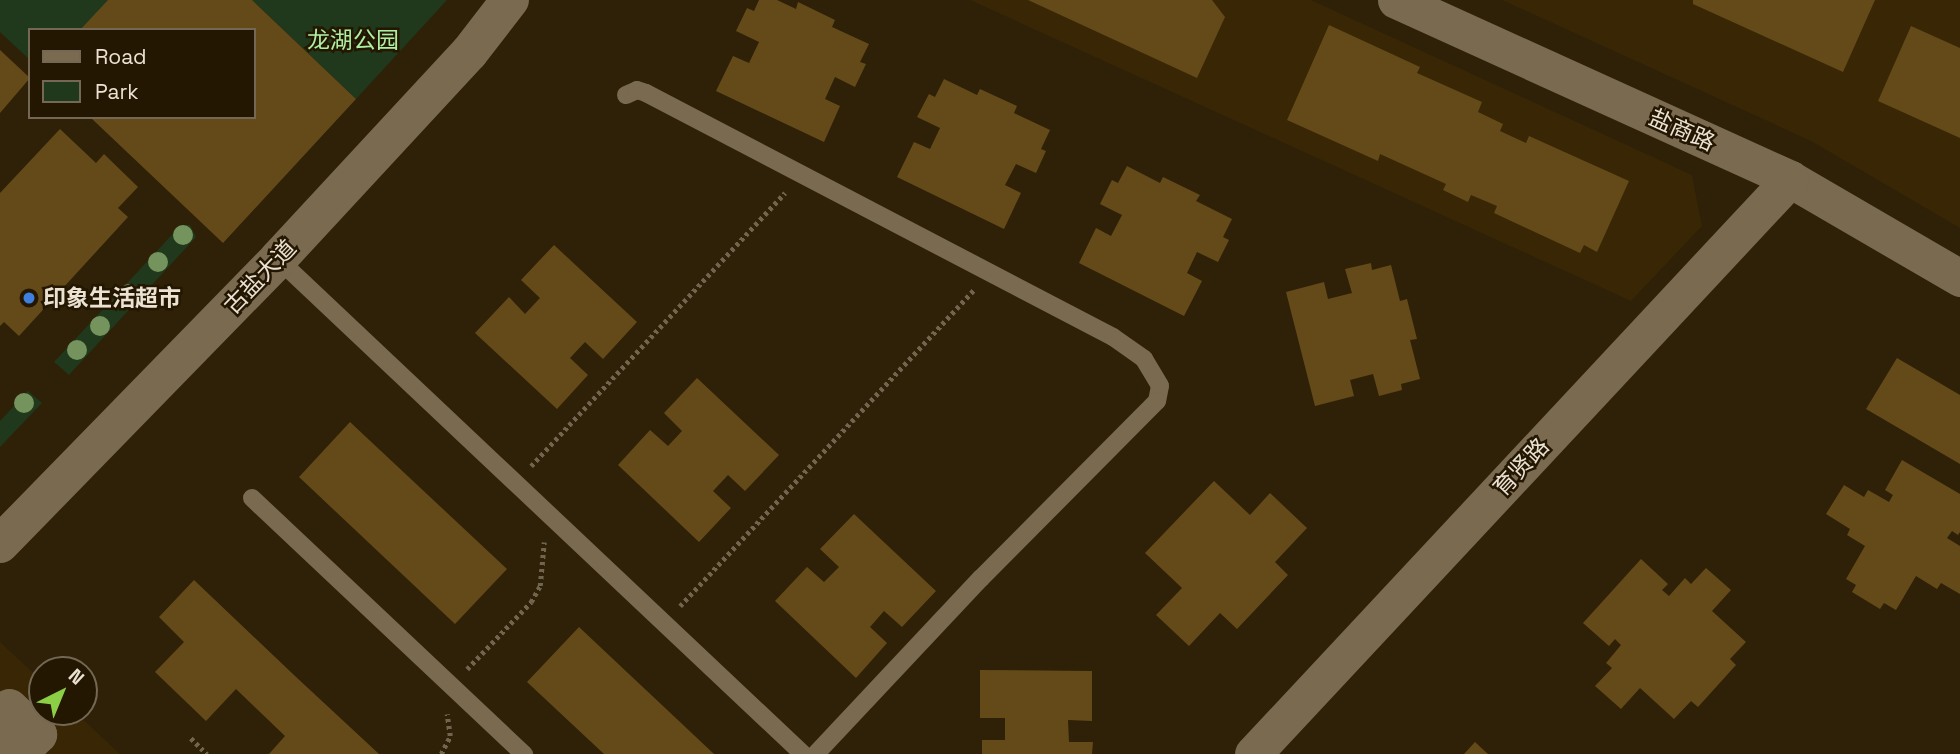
<!DOCTYPE html>
<html>
<head>
<meta charset="utf-8">
<style>
  body { margin:0 }
  #map { position:relative; width:1960px; height:754px; overflow:hidden; background:#2e2108; font-family:"Space Grotesk","Noto Sans SC",sans-serif }
  div>[style] { position:absolute }
  [style*='--x'] { left:calc(var(--x)*1px); top:calc(var(--y)*1px); width:calc(var(--w)*1px); rotate:calc(var(--a)*1deg) }
  .built>* { inset:0; background:#382605 }
  .green>* { inset:0; background:#20381b }
  .building>* { inset:0; background:#644a19 }
  .path>* { height:4.5px; margin-top:-2.25px; transform-origin:0; background:repeating-linear-gradient(90deg,#716550 0 3.5px,transparent 0 7px) }
  .lane>* { height:18px; margin:-9px; padding:0 9px; transform-origin:9px; border-radius:9px; background:#7a6a50 }
  .street>* { height:37px; margin:-18.5px; padding:0 18.5px; transform-origin:18.5px; border-radius:18.5px; background:#7a6a50 }
  .secondary>* { height:38px; margin:-19px; padding:0 19px; transform-origin:19px; border-radius:19px; background:#7a6a50 }
  .trees>* { width:20px; height:20px; margin:-10px; border-radius:50%; background:#74935d }
  .dots>* { width:19px; height:19px; translate:-50% -50%; box-sizing:border-box; border:4px solid #241701; border-radius:50% }
  span { translate:-50% -50%; white-space:nowrap; text-align:center; line-height:1.15; -webkit-text-stroke:5px #241701; paint-order:stroke }
  .park-label { font-size:23px; color:#aef0a3 }
  .street-label { font-size:23px; color:#ebe2d3 }
  .poi-label { font-size:23px; color:#ebe2d3; font-weight:700 }
  .left { translate:0 -50%; text-align:left }
  .legend { position:absolute; left:28px; top:28px; width:228px; height:91px; box-sizing:border-box; background:#241701; border:2px solid #746855; margin:0; padding:9px 12px; list-style:none; font-size:21px; color:#ebe2d3 }
  .legend li { display:flex; align-items:center; gap:14px; height:35px }
  .legend b { width:35px; border:2px solid #746855 }
  .north { position:absolute; left:28px; top:656px; width:70px; height:70px; box-sizing:border-box; background:#241701; border:2px solid #746855; border-radius:50%; rotate:43deg; font-size:19px; font-weight:700; line-height:28px; text-align:center; color:#ebe2d3 }
  .north::after { content:''; display:block; margin:auto; width:24px; height:32px; background:#8cce45; clip-path:polygon(50% 0,100% 100%,50% 72%,0 100%) }
</style>
</head>
<body>
<div id="map">
  <div class="built">
    <div style="clip-path:polygon(970px 0,1311px 0,1692px 175px,1702px 226px,1631px 301px)"></div>
    <div style="clip-path:polygon(1502px 0,1960px 0,1960px 228px,1811px 141px)"></div>
    <div style="clip-path:polygon(0 642px,42px 681px,42px 712px,75px 712px,120px 754px,0 754px)"></div>
  </div>
  <div class="green">
    <div style="clip-path:polygon(0 0,109px 0,82px 30px,30px 30px,30px 60px,0 32px)"></div>
    <div style="clip-path:polygon(252px 0,447px 0,356px 99px)"></div>
    <div style="clip-path:polygon(181px 225px,190px 225px,196px 237px,69px 375px,54px 362px)"></div>
    <div style="clip-path:polygon(28px 391px,42px 403px,0 447px,0 421px)"></div>
  </div>
  <div class="building">
    <div style="clip-path:polygon(108px 0,252px 0,356px 99px,223px 243px,90px 117px,254px 117px,254px 30px,80px 30px)"></div>
    <div style="clip-path:polygon(759px 0,777px 0,796px 9px,798px 2px,835px 20px,832px 27px,869px 44px,860px 62px,866px 64px,855px 87px,835px 77px,825px 99px,840px 106px,824px 142px,716px 91px,733px 56px,749px 63px,759px 42px,736px 31px,747px 8px,754px 11px)"></div>
    <div style="clip-path:polygon(1028px 0,1212px 0,1225px 17px,1197px 78px)"></div>
    <div style="clip-path:polygon(1693px 0,1875px 0,1843px 72px,1693px 4px)"></div>
    <div style="clip-path:polygon(1329px 25px,1420px 67px,1417px 73px,1482px 102px,1478px 112px,1503px 124px,1500px 131px,1526px 143px,1529px 136px,1629px 181px,1597px 252px,1584px 245px,1580px 253px,1494px 213px,1497px 206px,1471px 195px,1468px 202px,1443px 190px,1446px 184px,1380px 154px,1378px 161px,1287px 120px)"></div>
    <div style="clip-path:polygon(1911px 26px,1960px 48px,1960px 138px,1878px 101px)"></div>
    <div style="clip-path:polygon(0 50px,30px 78px,0 113px)"></div>
    <div style="clip-path:polygon(944px 79px,977px 95px,980px 89px,1017px 106px,1014px 113px,1050px 130px,1041px 149px,1046px 151px,1036px 173px,1016px 164px,1005px 185px,1021px 193px,1004px 229px,897px 177px,914px 142px,930px 149px,940px 128px,917px 117px,929px 94px,935px 97px)"></div>
    <div style="clip-path:polygon(60px 129px,96px 163px,104px 154px,138px 187px,118px 208px,128px 217px,19px 336px,4px 322px,0 326px,0 193px)"></div>
    <div style="clip-path:polygon(1127px 166px,1160px 183px,1163px 177px,1200px 195px,1196px 201px,1232px 219px,1223px 237px,1229px 240px,1218px 262px,1197px 252px,1187px 273px,1202px 281px,1184px 316px,1079px 263px,1096px 228px,1111px 236px,1122px 215px,1100px 204px,1112px 180px,1118px 183px)"></div>
    <div style="clip-path:polygon(554px 245px,637px 322px,603px 359px,585px 342px,570px 358px,588px 375px,557px 409px,475px 333px,509px 297px,525px 314px,540px 298px,521px 280px)"></div>
    <div style="clip-path:polygon(1371px 263px,1372px 270px,1391px 265px,1400px 301px,1407px 299px,1417px 339px,1410px 340px,1420px 379px,1401px 384px,1402px 390px,1379px 396px,1373px 374px,1350px 380px,1354px 396px,1315px 406px,1286px 292px,1324px 282px,1328px 299px,1352px 293px,1345px 269px)"></div>
    <div style="clip-path:polygon(1897px 358px,1960px 395px,1960px 464px,1866px 409px)"></div>
    <div style="clip-path:polygon(697px 378px,779px 455px,745px 491px,728px 475px,713px 491px,731px 508px,699px 542px,618px 465px,650px 430px,668px 446px,682px 431px,664px 413px)"></div>
    <div style="clip-path:polygon(350px 422px,507px 569px,455px 624px,299px 477px)"></div>
    <div style="clip-path:polygon(1902px 460px,1960px 494px,1960px 532px,1958px 535px,1952px 531px,1947px 538px,1960px 546px,1960px 594px,1941px 583px,1937px 589px,1916px 576px,1896px 610px,1884px 603px,1880px 609px,1852px 592px,1856px 585px,1846px 579px,1865px 546px,1847px 535px,1850px 529px,1826px 514px,1844px 485px,1864px 497px,1868px 490px,1889px 502px,1893px 495px,1885px 490px)"></div>
    <div style="clip-path:polygon(1214px 481px,1250px 515px,1270px 493px,1307px 528px,1275px 562px,1288px 575px,1237px 629px,1220px 613px,1189px 646px,1156px 615px,1182px 588px,1145px 553px)"></div>
    <div style="clip-path:polygon(854px 514px,936px 591px,902px 627px,884px 611px,870px 627px,887px 643px,856px 678px,775px 601px,807px 567px,824px 582px,839px 567px,820px 549px)"></div>
    <div style="clip-path:polygon(1641px 559px,1668px 584px,1662px 590px,1669px 596px,1685px 578px,1691px 584px,1706px 568px,1731px 590px,1712px 611px,1746px 642px,1730px 659px,1736px 665px,1698px 707px,1691px 701px,1674px 719px,1640px 688px,1621px 709px,1595px 686px,1612px 668px,1606px 663px,1621px 645px,1615px 639px,1609px 646px,1583px 623px)"></div>
    <div style="clip-path:polygon(194px 580px,295px 676px,379px 754px,269px 754px,285px 736px,236px 689px,206px 721px,155px 672px,184px 642px,159px 617px)"></div>
    <div style="clip-path:polygon(579px 627px,714px 754px,604px 754px,527px 682px)"></div>
    <div style="clip-path:polygon(980px 670px,1092px 671px,1092px 721px,1068px 720px,1069px 742px,1093px 742px,1092px 754px,982px 754px,982px 740px,1005px 740px,1005px 718px,980px 718px)"></div>
    <div style="clip-path:polygon(1475px 742px,1488px 754px,1464px 754px)"></div>
  </div>
  <div class="path">
    <div style="--x:531;--y:466;--w:373;--a:-47.1"></div>
    <div style="--x:680;--y:606;--w:432;--a:-47.1"></div>
    <div style="--x:467;--y:669;--w:93;--a:-46.3"></div>
    <div style="--x:531;--y:602;--w:18;--a:-61"></div>
    <div style="--x:540;--y:586;--w:44;--a:-84.8"></div>
    <div style="--x:191;--y:738;--w:23;--a:45"></div>
    <div style="--x:441;--y:754;--w:20;--a:-63"></div>
    <div style="--x:450;--y:736;--w:22;--a:-98"></div>
  </div>
  <div class="lane">
    <div style="--x:626;--y:95;--w:12;--a:-24"></div>
    <div style="--x:637;--y:90;--w:9;--a:18"></div>
    <div style="--x:646;--y:93;--w:527;--a:27.59"></div>
    <div style="--x:1113;--y:337;--w:38;--a:35"></div>
    <div style="--x:1144;--y:359;--w:31;--a:59"></div>
    <div style="--x:1160;--y:386;--w:15;--a:101"></div>
    <div style="--x:1157;--y:401;--w:250;--a:134.8"></div>
    <div style="--x:981;--y:578;--w:241;--a:133.2"></div>
    <div style="--x:278;--y:259;--w:722;--a:43.32"></div>
    <div style="--x:252;--y:498;--w:374;--a:43.3"></div>
  </div>
  <div class="street">
    <div style="--x:1396;--y:0;--w:433;--a:24.4"></div>
    <div style="--x:1790;--y:179;--w:197;--a:30.2"></div>
    <div style="--x:0;--y:753;--w:21;--a:-47"></div>
    <div style="--x:14;--y:738;--w:31;--a:-99"></div>
    <div style="--x:9;--y:707;--w:40;--a:43"></div>
    <div style="--x:38;--y:734;--w:28;--a:134"></div>
    <div style="--x:1253;--y:754;--w:787;--a:-46.96"></div>
  </div>
  <div class="secondary">
    <div style="--x:0;--y:544;--w:398;--a:-45.7"></div>
    <div style="--x:278;--y:259;--w:281;--a:-47.2"></div>
    <div style="--x:469;--y:53;--w:67;--a:-52.3"></div>
  </div>
  <div class="trees">
    <div style="left:183px;top:235px"></div>
    <div style="left:158px;top:262px"></div>
    <div style="left:129px;top:294px"></div>
    <div style="left:100px;top:326px"></div>
    <div style="left:77px;top:350px"></div>
    <div style="left:24px;top:403px"></div>
  </div>
  <div class="dots">
    <div style="left:29px;top:298px;background:#3f7fe0"></div>
  </div>
  <div class="park-label">
    <span style="left:353px;top:40px">龙湖公园</span>
  </div>
  <div class="street-label">
    <span style="left:1682px;top:130px;rotate:24deg">盐商路</span>
    <span style="left:260px;top:277px;rotate:-46deg">古盐大道</span>
    <span style="left:1521px;top:467px;rotate:-47deg">育贤路</span>
  </div>
  <div class="poi-label">
    <span class="left" style="left:43px;top:298px">印象生活超市</span>
  </div>
  <ul class="legend">
  <li><b style="height:9px;background:#7a6a50"></b>Road</li>
  <li><b style="height:19px;background:#20381b"></b>Park</li>
  </ul>
  <div class="north">N</div>
</div>
</body>
</html>
